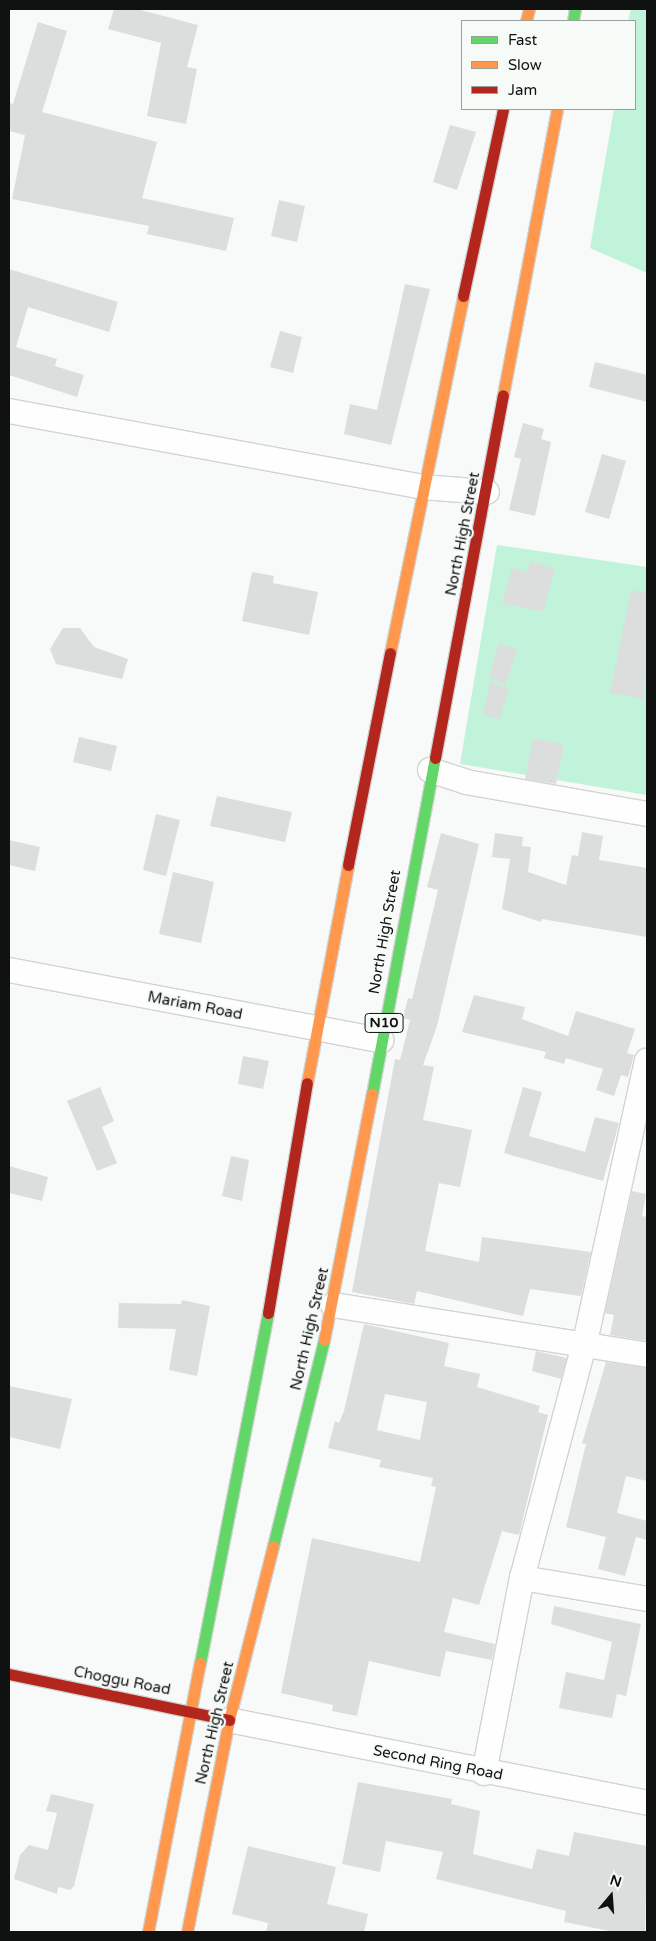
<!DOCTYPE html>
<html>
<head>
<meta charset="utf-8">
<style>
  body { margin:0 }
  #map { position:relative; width:656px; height:1941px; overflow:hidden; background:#f7faf8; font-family:"Varela Round",sans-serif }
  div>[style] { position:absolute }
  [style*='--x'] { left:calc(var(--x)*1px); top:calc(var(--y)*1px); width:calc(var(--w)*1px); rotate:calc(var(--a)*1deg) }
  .green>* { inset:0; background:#c1f3da }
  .building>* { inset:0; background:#dcdedd }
  .roads { filter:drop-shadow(1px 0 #d1d4d2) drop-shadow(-1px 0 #d1d4d2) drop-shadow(0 1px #d1d4d2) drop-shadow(0 -1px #d1d4d2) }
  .street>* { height:24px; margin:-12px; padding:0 12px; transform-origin:12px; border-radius:12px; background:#fefefe }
  .fast>* { height:11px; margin:-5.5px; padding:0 5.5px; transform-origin:5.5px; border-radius:5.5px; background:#63d668 }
  .slow>* { height:11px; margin:-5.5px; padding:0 5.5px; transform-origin:5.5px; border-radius:5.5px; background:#ff974d }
  .jam>* { height:11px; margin:-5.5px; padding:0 5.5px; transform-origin:5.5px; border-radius:5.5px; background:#b3261e }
  span { translate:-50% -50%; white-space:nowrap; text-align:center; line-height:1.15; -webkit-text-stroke:4.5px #f6fbf8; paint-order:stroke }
  .shield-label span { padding:1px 4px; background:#f6fbf8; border:1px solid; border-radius:4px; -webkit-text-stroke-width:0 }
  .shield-label { font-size:14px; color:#101211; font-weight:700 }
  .street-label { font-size:15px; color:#101211 }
  .frame { position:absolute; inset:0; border:10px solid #101211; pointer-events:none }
  .legend { position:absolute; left:461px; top:20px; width:175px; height:90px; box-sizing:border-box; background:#f6fbf8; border:1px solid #9a9e9c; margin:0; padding:6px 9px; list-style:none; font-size:15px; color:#101211 }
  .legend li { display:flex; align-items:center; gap:10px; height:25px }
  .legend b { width:25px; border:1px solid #9a9e9c }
  .north { position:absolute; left:586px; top:1871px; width:50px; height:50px; -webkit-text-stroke:4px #f6fbf8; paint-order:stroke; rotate:18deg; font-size:14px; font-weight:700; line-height:20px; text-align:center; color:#101211 }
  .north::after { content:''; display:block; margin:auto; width:18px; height:22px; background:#101211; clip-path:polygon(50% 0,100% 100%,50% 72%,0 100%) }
</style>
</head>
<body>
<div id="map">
  <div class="green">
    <div style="clip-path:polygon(631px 9px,647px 9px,647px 273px,590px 248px,614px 109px,635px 109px,635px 21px,628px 21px)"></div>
    <div style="clip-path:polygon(497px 545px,647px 567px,647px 795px,460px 764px)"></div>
  </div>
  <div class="building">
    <div style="clip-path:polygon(114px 9px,137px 9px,198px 25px,187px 67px,197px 69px,186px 124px,147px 116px,161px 43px,108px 29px)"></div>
    <div style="clip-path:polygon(38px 22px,67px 31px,42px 112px,157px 142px,142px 198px,234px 218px,226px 251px,147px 234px,149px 226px,12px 199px,25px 135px,9px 131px,9px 103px,13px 104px)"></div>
    <div style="clip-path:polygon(450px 125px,476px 132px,457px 190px,433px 182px)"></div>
    <div style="clip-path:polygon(279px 200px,305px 206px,297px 242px,271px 236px)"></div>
    <div style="clip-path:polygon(9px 269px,118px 302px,109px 332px,28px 307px,16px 347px,57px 359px,55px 366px,84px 375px,77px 397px,9px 375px)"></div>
    <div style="clip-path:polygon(405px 284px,430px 289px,391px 445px,344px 434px,350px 404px,377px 410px)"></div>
    <div style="clip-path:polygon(280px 331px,302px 337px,293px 373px,270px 367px)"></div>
    <div style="clip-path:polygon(595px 362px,647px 375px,647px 402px,589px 387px)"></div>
    <div style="clip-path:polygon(523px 423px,544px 429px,541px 439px,551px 442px,535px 516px,509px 510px,521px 459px,514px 457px)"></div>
    <div style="clip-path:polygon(602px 454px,626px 461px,609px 519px,585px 512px)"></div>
    <div style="clip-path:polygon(530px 561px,555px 569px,543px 611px,502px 604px,512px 568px,527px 572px)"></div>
    <div style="clip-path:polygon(252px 572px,274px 576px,273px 583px,318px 592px,309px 635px,242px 621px)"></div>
    <div style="clip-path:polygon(631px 590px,647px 593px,644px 699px,610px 693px)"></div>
    <div style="clip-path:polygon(63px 628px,80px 628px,94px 647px,128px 659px,122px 679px,56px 664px,50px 649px)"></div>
    <div style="clip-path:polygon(499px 643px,517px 649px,506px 684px,489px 678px)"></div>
    <div style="clip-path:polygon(490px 682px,509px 688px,500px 719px,483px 715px)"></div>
    <div style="clip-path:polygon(79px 737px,117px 746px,111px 771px,73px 762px)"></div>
    <div style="clip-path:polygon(533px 738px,564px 744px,556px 784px,525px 779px)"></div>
    <div style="clip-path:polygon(217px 796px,292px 812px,285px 842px,210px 826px)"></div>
    <div style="clip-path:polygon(156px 814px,180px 820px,166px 876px,143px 870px)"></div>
    <div style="clip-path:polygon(582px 832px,603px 836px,599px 860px,647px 868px,647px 937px,542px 919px,541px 922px,502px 909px,510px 859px,492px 857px,495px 833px,523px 837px,522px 846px,531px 847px,528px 872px,566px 885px,572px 855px,578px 856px)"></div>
    <div style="clip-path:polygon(441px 833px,479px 844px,437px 1026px,423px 1065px,434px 1067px,423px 1120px,472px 1130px,460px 1187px,439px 1183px,425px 1251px,479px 1262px,482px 1237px,591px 1252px,581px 1296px,530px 1289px,523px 1316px,417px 1291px,414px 1304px,352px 1292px,395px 1059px,400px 1060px,410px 1020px,403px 1018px,408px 998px,412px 999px,438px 890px,427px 887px)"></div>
    <div style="clip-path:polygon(9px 840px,40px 847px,35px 871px,9px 865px)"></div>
    <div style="clip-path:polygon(173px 872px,214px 882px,201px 943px,159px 934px)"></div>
    <div style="clip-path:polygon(474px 995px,525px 1007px,522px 1019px,568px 1036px,576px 1011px,635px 1029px,627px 1053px,634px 1055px,628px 1077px,621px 1075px,614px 1096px,596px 1090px,603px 1069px,566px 1058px,564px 1064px,544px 1058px,546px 1052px,462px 1032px)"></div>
    <div style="clip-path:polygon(243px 1056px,269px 1061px,263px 1089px,238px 1084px)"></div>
    <div style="clip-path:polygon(100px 1087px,114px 1121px,102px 1127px,117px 1163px,97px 1171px,67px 1101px)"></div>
    <div style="clip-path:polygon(523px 1087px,542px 1092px,529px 1136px,585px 1152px,595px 1117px,619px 1123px,603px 1181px,504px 1153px)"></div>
    <div style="clip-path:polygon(231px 1156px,249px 1160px,242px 1201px,222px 1196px)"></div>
    <div style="clip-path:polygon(9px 1166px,48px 1177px,42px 1201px,9px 1193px)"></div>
    <div style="clip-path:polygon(632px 1191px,646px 1194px,642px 1216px,647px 1217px,647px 1341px,610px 1335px,614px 1315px,605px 1313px)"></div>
    <div style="clip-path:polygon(182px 1300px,210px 1306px,197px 1376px,169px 1370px,176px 1329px,118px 1328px,119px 1303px,181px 1304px)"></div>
    <div style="clip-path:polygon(evenodd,364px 1324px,449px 1343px,444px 1366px,480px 1374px,477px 1387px,540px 1406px,538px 1412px,548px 1415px,519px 1535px,502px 1531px,479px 1605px,453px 1598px,444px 1632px,495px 1644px,492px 1660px,446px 1651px,440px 1677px,369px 1661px,357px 1716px,332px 1711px,333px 1705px,281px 1693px,312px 1538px,420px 1562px,436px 1487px,431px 1486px,433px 1478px,379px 1467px,381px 1460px,328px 1448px,335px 1421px,339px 1423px,344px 1411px,364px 1324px,385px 1394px,427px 1402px,420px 1440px,377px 1430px,385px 1394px)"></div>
    <div style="clip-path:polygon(536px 1351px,567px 1358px,561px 1379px,532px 1371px)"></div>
    <div style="clip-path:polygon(606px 1362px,647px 1368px,647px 1481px,626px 1476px,617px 1513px,647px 1521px,647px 1540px,636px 1537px,625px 1576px,598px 1569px,606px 1537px,566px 1527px,586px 1444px,582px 1443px)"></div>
    <div style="clip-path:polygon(9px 1386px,72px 1399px,60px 1449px,9px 1437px)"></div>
    <div style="clip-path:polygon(554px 1606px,641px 1624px,626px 1696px,617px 1694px,612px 1718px,559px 1708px,566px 1672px,604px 1680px,612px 1642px,551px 1624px)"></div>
    <div style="clip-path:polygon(358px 1782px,452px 1799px,451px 1804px,480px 1811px,473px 1854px,532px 1869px,537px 1849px,569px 1856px,574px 1832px,647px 1846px,645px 1932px,615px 1932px,564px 1922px,566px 1911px,436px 1879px,443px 1852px,386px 1841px,380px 1872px,342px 1864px)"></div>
    <div style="clip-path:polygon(51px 1794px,94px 1804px,74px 1886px,70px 1890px,58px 1887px,57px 1894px,14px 1879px,20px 1855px,29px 1845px,48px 1850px,57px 1813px,46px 1811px)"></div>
    <div style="clip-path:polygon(248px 1846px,336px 1867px,327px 1904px,368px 1914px,364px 1932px,266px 1932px,268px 1923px,232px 1914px)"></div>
  </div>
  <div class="roads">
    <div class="street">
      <div style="--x:9;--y:411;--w:420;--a:10.4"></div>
      <div style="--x:422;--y:487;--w:65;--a:4.4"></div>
      <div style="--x:430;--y:770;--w:38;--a:18"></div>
      <div style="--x:466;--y:782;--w:184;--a:10"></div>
      <div style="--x:9;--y:970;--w:379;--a:10.7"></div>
      <div style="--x:333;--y:1305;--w:318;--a:9"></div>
      <div style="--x:522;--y:1578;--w:127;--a:9.5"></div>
      <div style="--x:229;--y:1720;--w:426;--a:11.2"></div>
      <div style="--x:484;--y:1773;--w:199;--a:-79"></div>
      <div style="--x:522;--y:1578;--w:244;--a:-75.1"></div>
      <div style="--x:585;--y:1342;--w:288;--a:-77.6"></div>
    </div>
    <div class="fast">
      <div style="--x:573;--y:21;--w:12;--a:-81"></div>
      <div style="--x:372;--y:1094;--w:342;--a:-79.4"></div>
      <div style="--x:273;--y:1546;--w:212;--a:-76.1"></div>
      <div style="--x:200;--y:1663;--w:357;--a:-79"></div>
    </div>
    <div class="slow">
      <div style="--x:526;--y:21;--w:12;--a:-76"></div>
      <div style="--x:503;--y:395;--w:291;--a:-79.3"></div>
      <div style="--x:390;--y:653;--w:364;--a:-78.4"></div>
      <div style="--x:307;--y:1083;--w:222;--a:-79.3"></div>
      <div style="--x:324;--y:1340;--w:251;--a:-79"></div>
      <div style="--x:148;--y:1932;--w:274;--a:-79.1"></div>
      <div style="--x:187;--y:1932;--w:216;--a:-78.8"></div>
      <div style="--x:229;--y:1720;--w:179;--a:-75.8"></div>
    </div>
    <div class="jam">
      <div style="--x:463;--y:296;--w:191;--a:-77.9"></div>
      <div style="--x:435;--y:758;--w:369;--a:-79.4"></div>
      <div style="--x:348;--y:865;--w:216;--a:-78.8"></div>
      <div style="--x:268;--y:1313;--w:233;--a:-80.4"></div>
      <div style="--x:9;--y:1674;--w:225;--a:11.8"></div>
    </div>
  </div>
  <div class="shield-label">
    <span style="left:384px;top:1023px">N10</span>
  </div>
  <div class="street-label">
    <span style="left:463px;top:534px;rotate:-79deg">North High Street</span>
    <span style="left:385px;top:932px;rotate:-80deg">North High Street</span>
    <span style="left:195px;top:1006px;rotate:11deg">Mariam Road</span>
    <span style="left:310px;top:1329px;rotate:-77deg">North High Street</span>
    <span style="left:122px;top:1681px;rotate:11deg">Choggu Road</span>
    <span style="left:215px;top:1723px;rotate:-77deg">North High Street</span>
    <span style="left:438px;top:1763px;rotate:11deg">Second Ring Road</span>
  </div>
  <div class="frame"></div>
  <ul class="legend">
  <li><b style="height:6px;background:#63d668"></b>Fast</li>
  <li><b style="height:6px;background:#ff974d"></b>Slow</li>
  <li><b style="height:6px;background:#b3261e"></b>Jam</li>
  </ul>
  <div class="north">N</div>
</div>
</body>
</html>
